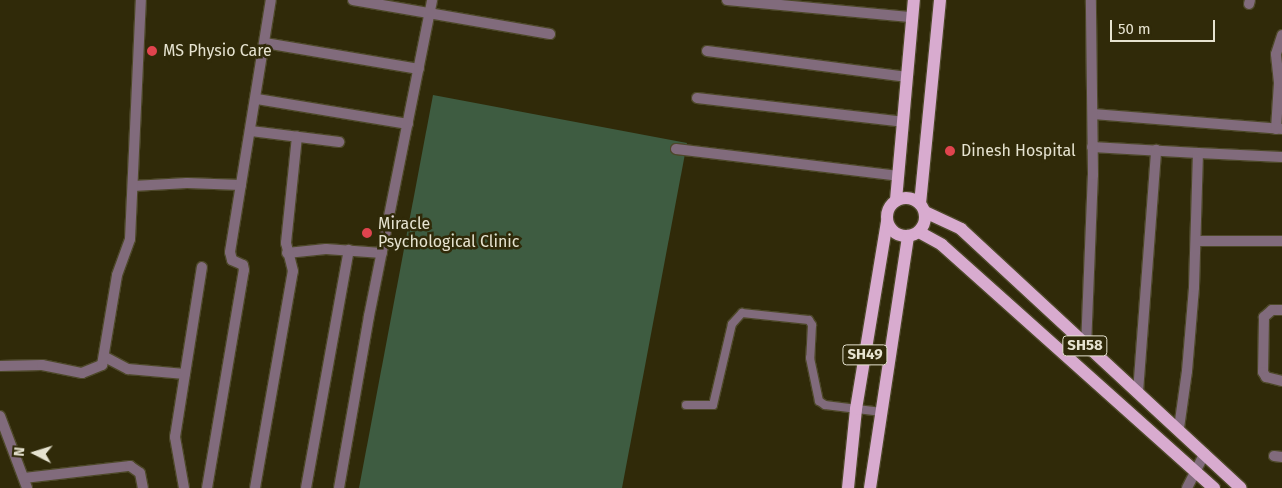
<!DOCTYPE html>
<html>
<head>
<meta charset="utf-8">
<style>
  body { margin:0 }
  #map { position:relative; width:1282px; height:488px; overflow:hidden; background:#302a09; font-family:"Fira Sans",sans-serif }
  div>[style] { position:absolute }
  [style*='--x'] { left:calc(var(--x)*1px); top:calc(var(--y)*1px); width:calc(var(--w)*1px); rotate:calc(var(--a)*1deg) }
  .green>* { inset:0; background:#3e5c41 }
  .roads { filter:drop-shadow(1px 0 #4d4829) drop-shadow(-1px 0 #4d4829) drop-shadow(0 1px #4d4829) drop-shadow(0 -1px #4d4829) }
  .lane>* { height:8px; margin:-4px; padding:0 4px; transform-origin:4px; border-radius:4px; background:#816b7c }
  .street>* { height:10px; margin:-5px; padding:0 5px; transform-origin:5px; border-radius:5px; background:#816b7c }
  .primary>* { height:12px; margin:-6px; padding:0 6px; transform-origin:6px; border-radius:6px; background:#d8abcf }
  .primary>.ring { margin:-6px; padding:0; box-sizing:content-box; background:none; border:12px solid #d8abcf; border-radius:50% }
  .dots>* { width:14px; height:14px; translate:-50% -50%; box-sizing:border-box; border:2px solid #302a09; border-radius:50% }
  span { translate:-50% -50%; white-space:nowrap; text-align:center; line-height:1.15; -webkit-text-stroke:5px #302a09; paint-order:stroke }
  .shield-label span { padding:1px 4px; background:#302a09; border:1px solid; border-radius:4px; -webkit-text-stroke-width:0 }
  .shield-label { font-size:15px; color:#e6e3d0; font-weight:700 }
  .poi-label { font-size:16px; color:#e6e3d0 }
  .left { translate:0 -50%; text-align:left }
  .north { position:absolute; left:10px; top:428px; width:50px; height:50px; -webkit-text-stroke:4px #302a09; paint-order:stroke; rotate:275deg; font-size:14px; font-weight:700; line-height:20px; text-align:center; color:#e6e3d0 }
  .north::after { content:''; display:block; margin:auto; width:18px; height:22px; background:#e6e3d0; clip-path:polygon(50% 0,100% 100%,50% 72%,0 100%) }
  .scale { position:absolute; left:1110px; top:20px; width:105px; height:22px; box-sizing:border-box; border:2px solid #e6e3d0; border-top:0; padding-left:6px; font-size:15px; line-height:18px; white-space:nowrap; color:#e6e3d0; -webkit-text-stroke:4px #302a09; paint-order:stroke }
</style>
</head>
<body>
<div id="map">
  <div class="green">
    <div style="clip-path:polygon(433px 95px,687px 143px,622px 488px,359px 488px)"></div>
  </div>
  <div class="roads">
    <div class="lane">
      <div style="--x:686;--y:405;--w:27;--a:0"></div>
      <div style="--x:713;--y:405;--w:83;--a:-76.8"></div>
      <div style="--x:732;--y:324;--w:15;--a:-48"></div>
      <div style="--x:742;--y:313;--w:67;--a:6"></div>
      <div style="--x:809;--y:320;--w:6;--a:59"></div>
      <div style="--x:812;--y:325;--w:33;--a:93"></div>
      <div style="--x:810;--y:358;--w:44;--a:78.2"></div>
      <div style="--x:819;--y:401;--w:7;--a:34"></div>
      <div style="--x:825;--y:405;--w:57;--a:7"></div>
    </div>
    <div class="street">
      <div style="--x:353;--y:0;--w:200;--a:9.8"></div>
      <div style="--x:727;--y:0;--w:186;--a:5.3"></div>
      <div style="--x:1249;--y:4;--w:4;--a:-76"></div>
      <div style="--x:265;--y:43;--w:156;--a:9.6"></div>
      <div style="--x:707;--y:51;--w:202;--a:7.4"></div>
      <div style="--x:697;--y:98;--w:207;--a:6.6"></div>
      <div style="--x:257;--y:99;--w:153;--a:9.4"></div>
      <div style="--x:1093;--y:114;--w:190;--a:4.5"></div>
      <div style="--x:1276;--y:129;--w:46;--a:-86.3"></div>
      <div style="--x:1279;--y:83;--w:29;--a:-96"></div>
      <div style="--x:1276;--y:54;--w:20;--a:-72"></div>
      <div style="--x:251;--y:131;--w:89;--a:7.1"></div>
      <div style="--x:1092;--y:147;--w:106;--a:3.2"></div>
      <div style="--x:676;--y:149;--w:224;--a:6.9"></div>
      <div style="--x:133;--y:186;--w:54;--a:-3.2"></div>
      <div style="--x:187;--y:183;--w:54;--a:2.1"></div>
      <div style="--x:1197;--y:241;--w:85;--a:0"></div>
      <div style="--x:287;--y:253;--w:39;--a:-6"></div>
      <div style="--x:326;--y:249;--w:56;--a:4.1"></div>
      <div style="--x:1282;--y:310;--w:10;--a:180"></div>
      <div style="--x:1272;--y:310;--w:11;--a:139"></div>
      <div style="--x:1264;--y:317;--w:55;--a:91"></div>
      <div style="--x:1263;--y:372;--w:6;--a:59"></div>
      <div style="--x:1266;--y:377;--w:16;--a:14"></div>
      <div style="--x:1086;--y:347;--w:172;--a:-87.7"></div>
      <div style="--x:1093;--y:175;--w:175;--a:-90.7"></div>
      <div style="--x:105;--y:357;--w:26;--a:28"></div>
      <div style="--x:128;--y:369;--w:57;--a:5"></div>
      <div style="--x:0;--y:366;--w:42;--a:-1.4"></div>
      <div style="--x:42;--y:365;--w:41;--a:11.3"></div>
      <div style="--x:82;--y:373;--w:22;--a:-22"></div>
      <div style="--x:102;--y:365;--w:91;--a:-80.5"></div>
      <div style="--x:117;--y:275;--w:38;--a:-70"></div>
      <div style="--x:130;--y:239;--w:239;--a:-87.4"></div>
      <div style="--x:1138;--y:392;--w:243;--a:-85.7"></div>
      <div style="--x:0;--y:416;--w:77;--a:69.4"></div>
      <div style="--x:1179;--y:428;--w:58;--a:-82"></div>
      <div style="--x:1187;--y:371;--w:84;--a:-85.2"></div>
      <div style="--x:1194;--y:287;--w:134;--a:-88.3"></div>
      <div style="--x:1198;--y:153;--w:84;--a:2.7"></div>
      <div style="--x:1274;--y:456;--w:8;--a:7"></div>
      <div style="--x:24;--y:478;--w:107;--a:-6.5"></div>
      <div style="--x:130;--y:466;--w:12;--a:35"></div>
      <div style="--x:140;--y:473;--w:15;--a:79"></div>
      <div style="--x:184;--y:488;--w:52;--a:-100"></div>
      <div style="--x:175;--y:437;--w:172;--a:-81"></div>
      <div style="--x:207;--y:488;--w:221;--a:-80.4"></div>
      <div style="--x:244;--y:270;--w:5;--a:-101"></div>
      <div style="--x:243;--y:265;--w:12;--a:-156"></div>
      <div style="--x:232;--y:260;--w:8;--a:-104"></div>
      <div style="--x:230;--y:252;--w:255;--a:-80.8"></div>
      <div style="--x:255;--y:488;--w:220;--a:-80.1"></div>
      <div style="--x:293;--y:271;--w:29;--a:-104"></div>
      <div style="--x:286;--y:243;--w:107;--a:-84.1"></div>
      <div style="--x:306;--y:488;--w:242;--a:-79.8"></div>
      <div style="--x:339;--y:488;--w:175;--a:-80.1"></div>
      <div style="--x:369;--y:316;--w:322;--a:-78.7"></div>
      <div style="--x:1187;--y:488;--w:39;--a:-63"></div>
    </div>
    <div class="primary">
      <div class="ring" style="left:887px;top:198px;width:26px;height:26px"></div>
      <div style="--x:896;--y:200;--w:201;--a:-84.9"></div>
      <div style="--x:920;--y:204;--w:205;--a:-84.4"></div>
      <div style="--x:925;--y:212;--w:40;--a:25"></div>
      <div style="--x:961;--y:229;--w:381;--a:42.8"></div>
      <div style="--x:919;--y:232;--w:26;--a:29"></div>
      <div style="--x:942;--y:245;--w:365;--a:41.8"></div>
      <div style="--x:848;--y:488;--w:79;--a:-84.2"></div>
      <div style="--x:856;--y:409;--w:190;--a:-80.6"></div>
      <div style="--x:870;--y:488;--w:255;--a:-81.4"></div>
    </div>
  </div>
  <div class="dots">
    <div style="left:152px;top:51px;background:#e0444e"></div>
    <div style="left:950px;top:151px;background:#e0444e"></div>
    <div style="left:367px;top:233px;background:#e0444e"></div>
  </div>
  <div class="shield-label">
    <span style="left:1085px;top:346px">SH58</span>
    <span style="left:865px;top:355px">SH49</span>
  </div>
  <div class="poi-label">
    <span class="left" style="left:163px;top:51px">MS Physio Care</span>
    <span class="left" style="left:961px;top:151px">Dinesh Hospital</span>
    <span class="left" style="left:378px;top:233px">Miracle<br>Psychological Clinic</span>
  </div>
  <div class="north">N</div>
  <div class="scale">50 m</div>
</div>
</body>
</html>
